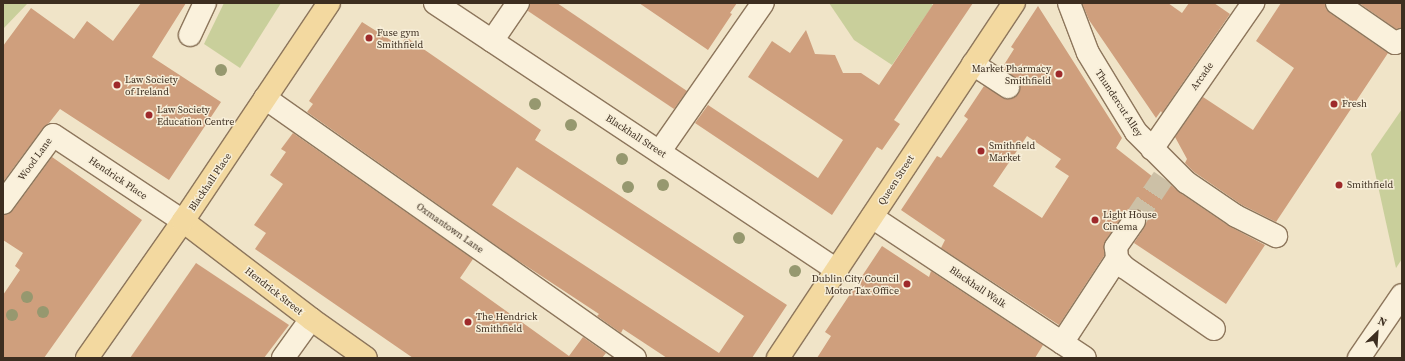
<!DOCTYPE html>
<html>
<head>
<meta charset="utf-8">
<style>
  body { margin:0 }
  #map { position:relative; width:1405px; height:361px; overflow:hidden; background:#f0e4c8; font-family:"Source Serif 4",serif }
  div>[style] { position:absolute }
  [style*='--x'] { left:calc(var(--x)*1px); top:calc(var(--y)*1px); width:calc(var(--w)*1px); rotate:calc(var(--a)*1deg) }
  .green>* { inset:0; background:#c9cf9b }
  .building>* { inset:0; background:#cf9f7d }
  .minor-tunnel>* { height:22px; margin-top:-11px; transform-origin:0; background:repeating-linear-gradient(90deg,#ccc0a6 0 22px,transparent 0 33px) }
  .roads { filter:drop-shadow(1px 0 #8d765c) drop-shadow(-1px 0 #8d765c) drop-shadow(0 1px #8d765c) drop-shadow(0 -1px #8d765c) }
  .minor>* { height:22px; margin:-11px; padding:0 11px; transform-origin:11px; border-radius:11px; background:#faf1dc }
  .major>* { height:22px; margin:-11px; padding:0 11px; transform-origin:11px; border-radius:11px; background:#f3d9a0 }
  .trees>* { width:12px; height:12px; margin:-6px; border-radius:50%; background:#96986f }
  .dots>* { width:11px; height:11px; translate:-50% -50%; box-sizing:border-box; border:2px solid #f7eed8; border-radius:50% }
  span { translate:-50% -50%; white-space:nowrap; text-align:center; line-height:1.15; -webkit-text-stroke:3px #f7eed8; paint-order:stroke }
  .poi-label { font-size:10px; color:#3d2e20 }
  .left { translate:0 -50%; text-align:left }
  .right { translate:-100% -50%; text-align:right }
  .street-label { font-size:10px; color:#3d2e20 }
  .frame { position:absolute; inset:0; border:4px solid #3d2e20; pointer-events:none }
  .north { position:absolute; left:1357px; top:313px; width:40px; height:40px; -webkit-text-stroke:3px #f7eed8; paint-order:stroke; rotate:25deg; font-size:11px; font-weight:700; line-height:16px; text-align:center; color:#3d2e20 }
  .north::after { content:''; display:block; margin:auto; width:14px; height:18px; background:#3d2e20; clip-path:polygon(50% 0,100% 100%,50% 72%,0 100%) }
</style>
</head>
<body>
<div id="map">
  <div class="green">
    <div style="clip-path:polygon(3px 3px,28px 3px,3px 29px)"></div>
    <div style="clip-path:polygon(224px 3px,281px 3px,240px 68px,204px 44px)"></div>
    <div style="clip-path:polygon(829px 3px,930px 3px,933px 5px,892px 65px,854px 40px)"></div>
    <div style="clip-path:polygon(1402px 109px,1402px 259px,1396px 268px,1371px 154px)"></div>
  </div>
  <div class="building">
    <div style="clip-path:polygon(141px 3px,186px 3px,152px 57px,221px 102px,169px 180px,60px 109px,49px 123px,43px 128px,3px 182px,3px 46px,31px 8px,74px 39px,87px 21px,113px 41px)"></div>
    <div style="clip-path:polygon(530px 3px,557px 3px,687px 91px,674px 109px,528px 11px)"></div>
    <div style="clip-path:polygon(639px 3px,737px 3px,730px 13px,732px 14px,708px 50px)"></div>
    <div style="clip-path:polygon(934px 3px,973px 3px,894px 120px,900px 124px,882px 150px,877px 147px,832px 215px,695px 123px,708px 105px,818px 178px,843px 140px,748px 77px,772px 41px,790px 53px,806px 30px,815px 54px,835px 55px,843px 73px,861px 73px,879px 85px)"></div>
    <div style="clip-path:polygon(1082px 3px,1168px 3px,1182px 13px,1189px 3px,1214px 3px,1230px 14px,1162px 113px,1161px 111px,1156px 118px,1089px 20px)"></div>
    <div style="clip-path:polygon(1281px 3px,1325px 3px,1326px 9px,1330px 13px,1388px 53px,1276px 222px,1242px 205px,1194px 172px,1185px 163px,1187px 159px,1175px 137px,1203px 97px,1253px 130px,1294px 68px,1256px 41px)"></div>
    <div style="clip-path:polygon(1359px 3px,1402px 3px,1402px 28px,1396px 29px)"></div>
    <div style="clip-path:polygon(evenodd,1038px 6px,1122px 138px,1116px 148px,1167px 188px,1170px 184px,1179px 192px,1229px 226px,1265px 245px,1226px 304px,1134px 243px,1144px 228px,1146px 222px,1145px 215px,1141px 211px,1135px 209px,1128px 210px,1124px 214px,1106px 240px,1104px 256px,1059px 325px,941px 248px,945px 240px,901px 210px,937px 156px,941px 158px,968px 119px,964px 116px,984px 86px,1007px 99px,1013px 98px,1018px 94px,1020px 88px,1019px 81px,1002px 68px,1014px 49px,1011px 47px,1038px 6px,1027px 136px,1061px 159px,1055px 167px,1069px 176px,1042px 218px,993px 186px,1027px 136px)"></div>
    <div style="clip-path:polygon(evenodd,362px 22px,400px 46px,406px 37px,541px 130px,535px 140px,787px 305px,752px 358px,667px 358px,623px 329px,621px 333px,597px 316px,599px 314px,511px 256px,307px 112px,313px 104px,309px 101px,362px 22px,517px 167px,744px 316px,719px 353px,492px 205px,517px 167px)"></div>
    <div style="clip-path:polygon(293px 133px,473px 259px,460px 278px,569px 356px,583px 337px,606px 353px,602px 358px,413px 358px,255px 249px,266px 233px,254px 225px,283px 184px,270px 175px,286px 152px,281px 149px)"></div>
    <div style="clip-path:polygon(52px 157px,142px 220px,44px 358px,3px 358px,3px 295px,20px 270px,15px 266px,23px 253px,3px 240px,3px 215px,8px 214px,13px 210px)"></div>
    <div style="clip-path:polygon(882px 246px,929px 277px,931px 271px,1043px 345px,1035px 358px,817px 358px,831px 336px,825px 332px)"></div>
    <div style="clip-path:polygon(196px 263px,289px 325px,264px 358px,130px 358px)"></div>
  </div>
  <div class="minor-tunnel">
    <div style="--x:1134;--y:221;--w:52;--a:-56"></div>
  </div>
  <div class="roads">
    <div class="minor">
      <div style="--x:435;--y:3;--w:483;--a:33.6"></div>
      <div style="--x:1069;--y:3;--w:53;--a:69.2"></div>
      <div style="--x:1088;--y:53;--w:92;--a:58.7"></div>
      <div style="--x:1136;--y:132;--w:71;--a:45"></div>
      <div style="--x:1186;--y:182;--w:60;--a:34.2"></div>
      <div style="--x:1236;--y:216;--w:45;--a:26.6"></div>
      <div style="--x:1337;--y:3;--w:70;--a:34.6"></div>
      <div style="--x:1395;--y:43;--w:8;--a:-23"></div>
      <div style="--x:190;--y:35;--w:35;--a:-65"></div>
      <div style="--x:492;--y:41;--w:46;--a:-55.6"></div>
      <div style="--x:973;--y:64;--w:42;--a:33.3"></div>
      <div style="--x:265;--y:98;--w:452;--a:35.1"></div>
      <div style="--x:1152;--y:149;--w:178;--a:-55.3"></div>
      <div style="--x:660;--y:151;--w:180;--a:-55.2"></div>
      <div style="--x:3;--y:203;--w:84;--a:-53.7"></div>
      <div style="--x:53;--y:135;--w:156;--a:33.5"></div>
      <div style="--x:872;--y:217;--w:255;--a:33.5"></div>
      <div style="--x:1134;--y:221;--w:32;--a:125"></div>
      <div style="--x:1116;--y:247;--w:12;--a:85"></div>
      <div style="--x:1117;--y:259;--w:11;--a:49"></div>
      <div style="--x:1124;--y:267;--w:109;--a:34.6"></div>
      <div style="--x:1062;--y:343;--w:100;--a:-56.8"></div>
      <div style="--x:283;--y:358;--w:48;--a:-54.3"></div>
      <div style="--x:1359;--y:358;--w:76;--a:-55.7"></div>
    </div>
    <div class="major">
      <div style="--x:183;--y:221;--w:161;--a:37.4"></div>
      <div style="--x:311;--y:319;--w:67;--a:35.3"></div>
      <div style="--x:87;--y:358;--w:167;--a:-55"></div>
      <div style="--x:183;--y:221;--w:262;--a:-56.2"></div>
      <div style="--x:778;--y:358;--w:426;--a:-56.4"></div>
    </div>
  </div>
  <div class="trees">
    <div style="left:221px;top:70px"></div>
    <div style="left:535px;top:104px"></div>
    <div style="left:571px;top:125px"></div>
    <div style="left:622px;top:159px"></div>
    <div style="left:663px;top:185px"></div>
    <div style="left:628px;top:187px"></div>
    <div style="left:739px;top:238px"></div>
    <div style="left:795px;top:271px"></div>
    <div style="left:27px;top:297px"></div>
    <div style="left:43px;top:312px"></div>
    <div style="left:12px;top:315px"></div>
  </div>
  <div class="dots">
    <div style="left:369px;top:38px;background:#9e2a2b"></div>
    <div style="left:1059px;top:74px;background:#9e2a2b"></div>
    <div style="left:117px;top:85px;background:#9e2a2b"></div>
    <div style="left:1334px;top:104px;background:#9e2a2b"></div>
    <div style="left:149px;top:115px;background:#9e2a2b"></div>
    <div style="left:981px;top:151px;background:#9e2a2b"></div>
    <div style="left:1339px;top:185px;background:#9e2a2b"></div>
    <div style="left:1095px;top:220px;background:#9e2a2b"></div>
    <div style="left:907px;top:284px;background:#9e2a2b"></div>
    <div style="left:468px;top:322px;background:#9e2a2b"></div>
  </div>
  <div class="poi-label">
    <span class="left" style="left:377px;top:38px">Fuse gym<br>Smithfield</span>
    <span class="right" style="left:1051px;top:74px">Market Pharmacy<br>Smithfield</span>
    <span class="left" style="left:125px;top:85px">Law Society<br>of Ireland</span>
    <span class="left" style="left:1342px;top:104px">Fresh</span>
    <span class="left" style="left:157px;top:115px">Law Society<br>Education Centre</span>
    <span class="left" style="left:989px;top:151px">Smithfield<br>Market</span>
    <span class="left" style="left:1347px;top:185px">Smithfield</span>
    <span class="left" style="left:1103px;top:220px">Light House<br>Cinema</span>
    <span class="right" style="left:899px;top:284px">Dublin City Council<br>Motor Tax Office</span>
    <span class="left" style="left:476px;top:322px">The Hendrick<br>Smithfield</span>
  </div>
  <div class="street-label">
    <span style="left:1202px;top:76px;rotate:-55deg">Arcade</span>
    <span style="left:1119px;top:103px;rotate:57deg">Thundercut Alley</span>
    <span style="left:636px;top:136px;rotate:33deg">Blackhall Street</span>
    <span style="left:35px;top:159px;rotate:-54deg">Wood Lane</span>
    <span style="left:118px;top:178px;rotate:34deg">Hendrick Place</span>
    <span style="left:896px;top:180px;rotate:-57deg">Queen Street</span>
    <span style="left:210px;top:182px;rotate:-56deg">Blackhall Place</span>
    <span style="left:450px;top:228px;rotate:35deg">Oxmantown Lane</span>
    <span style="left:978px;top:287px;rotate:34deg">Blackhall Walk</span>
    <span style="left:274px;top:291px;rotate:38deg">Hendrick Street</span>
  </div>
  <div class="frame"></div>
  <div class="north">N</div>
</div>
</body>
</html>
